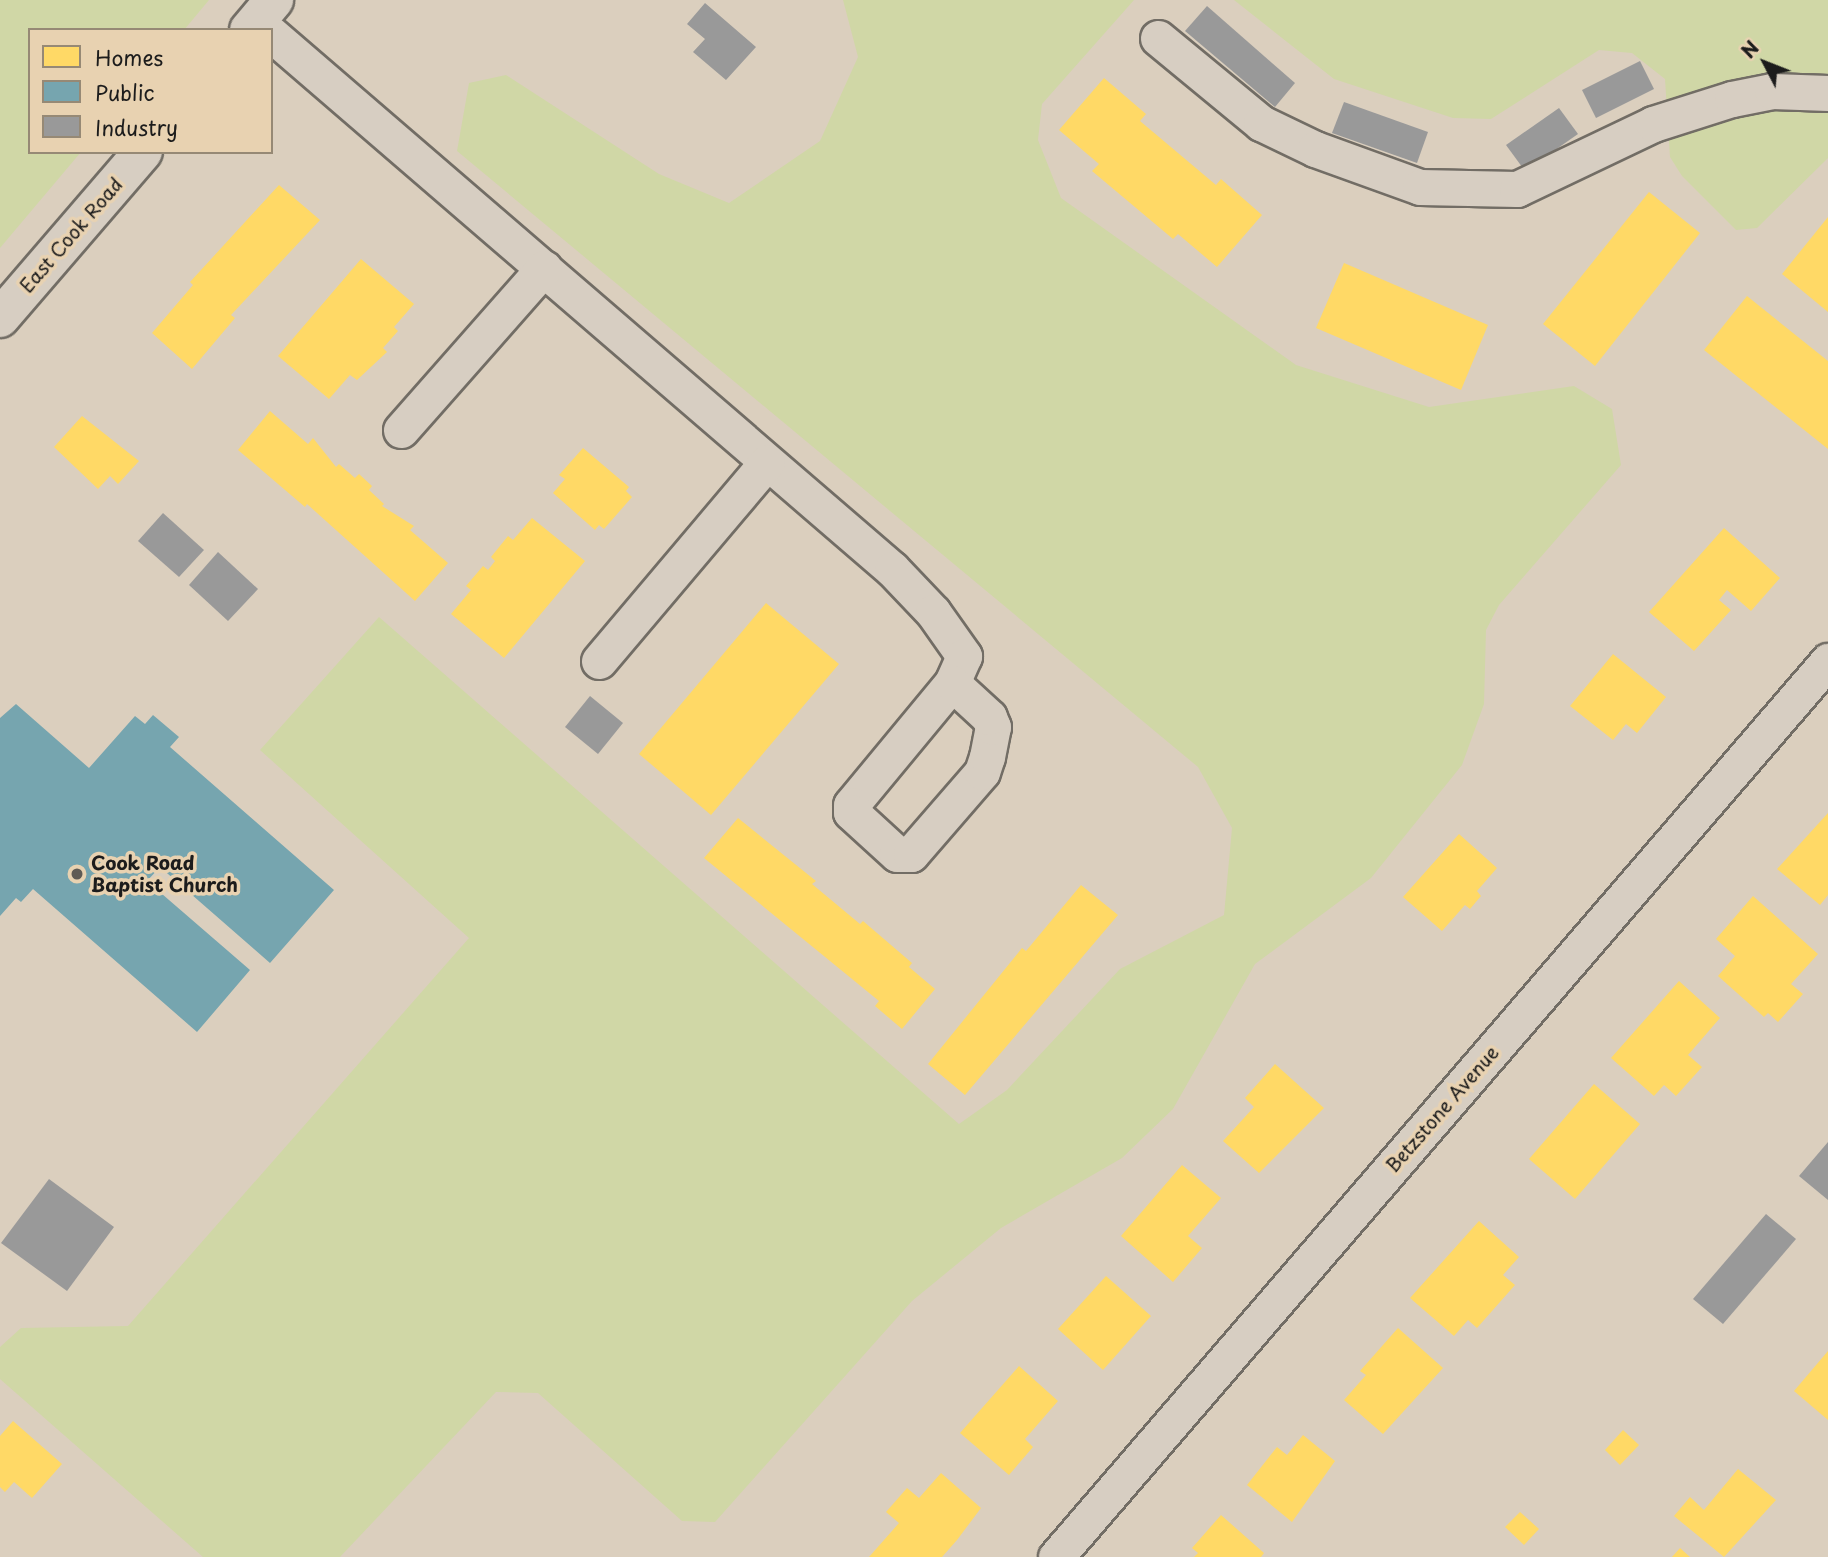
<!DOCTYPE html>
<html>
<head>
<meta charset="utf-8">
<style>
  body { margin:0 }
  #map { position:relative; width:1828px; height:1557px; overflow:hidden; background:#dbcfbe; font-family:"Playpen Sans",sans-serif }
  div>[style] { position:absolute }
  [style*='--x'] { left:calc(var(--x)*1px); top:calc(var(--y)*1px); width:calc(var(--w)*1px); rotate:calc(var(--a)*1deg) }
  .green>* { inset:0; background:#d0d7a6 }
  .homes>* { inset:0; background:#ffd966 }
  .public>* { inset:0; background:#76a5af }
  .industry>* { inset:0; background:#999 }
  .roads { filter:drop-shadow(2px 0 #726d65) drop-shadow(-2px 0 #726d65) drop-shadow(0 2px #726d65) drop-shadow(0 -2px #726d65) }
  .minor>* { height:35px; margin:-17.5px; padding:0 17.5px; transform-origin:17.5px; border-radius:17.5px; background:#d7cec2 }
  .major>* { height:38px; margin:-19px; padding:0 19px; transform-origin:19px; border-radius:19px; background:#d7cec2 }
  .dots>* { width:19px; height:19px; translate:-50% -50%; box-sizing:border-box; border:4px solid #e8d2b1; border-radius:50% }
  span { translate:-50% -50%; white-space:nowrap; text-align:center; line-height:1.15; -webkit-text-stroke:7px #e8d2b1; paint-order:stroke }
  .street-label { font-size:19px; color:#1c1c1c }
  .poi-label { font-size:19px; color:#1c1c1c; font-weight:700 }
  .left { translate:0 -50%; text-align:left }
  .legend { position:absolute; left:28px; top:28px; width:245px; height:126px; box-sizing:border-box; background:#e8d2b1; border:2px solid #968975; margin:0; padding:9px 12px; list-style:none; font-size:21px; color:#1c1c1c }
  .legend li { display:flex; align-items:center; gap:14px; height:35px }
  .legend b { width:35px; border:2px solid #968975 }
  .north { position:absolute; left:1730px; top:28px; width:70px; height:70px; -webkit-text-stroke:5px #e8d2b1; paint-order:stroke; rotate:312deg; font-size:19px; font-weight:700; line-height:28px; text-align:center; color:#1c1c1c }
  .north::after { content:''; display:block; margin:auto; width:24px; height:32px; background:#1c1c1c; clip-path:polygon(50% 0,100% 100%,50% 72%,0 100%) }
</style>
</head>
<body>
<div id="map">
  <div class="green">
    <div style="clip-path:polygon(0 0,209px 0,184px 30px,30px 30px,30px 152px,81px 152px,0 248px)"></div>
    <div style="clip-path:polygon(843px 0,1134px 0,1042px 104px,1038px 140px,1061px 198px,1296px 365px,1429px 407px,1574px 386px,1612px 409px,1621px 465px,1499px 605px,1486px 630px,1484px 704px,1462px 765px,1371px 878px,1255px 964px,1173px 1109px,1122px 1158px,1001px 1228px,912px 1301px,715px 1522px,682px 1521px,538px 1393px,496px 1392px,340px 1557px,203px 1557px,0 1379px,0 1347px,21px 1328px,128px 1326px,469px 938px,260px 750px,379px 617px,959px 1124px,1007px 1090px,1120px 969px,1224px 915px,1232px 828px,1198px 767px,457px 151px,469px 83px,506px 75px,659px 174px,729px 203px,820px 141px,858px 57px)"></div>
    <div style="clip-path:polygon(1234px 0,1828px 0,1828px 158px,1757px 228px,1736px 230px,1682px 176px,1670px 157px,1665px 79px,1632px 53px,1599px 50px,1491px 119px,1453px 118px,1334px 79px)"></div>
  </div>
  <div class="homes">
    <div style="clip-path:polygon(1104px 78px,1146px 114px,1140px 121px,1216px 185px,1221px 179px,1262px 215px,1217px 267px,1178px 234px,1173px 239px,1092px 171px,1099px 164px,1059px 130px)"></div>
    <div style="clip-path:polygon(279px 185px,320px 220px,231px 315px,235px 318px,192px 369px,152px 333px,193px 285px,190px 282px)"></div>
    <div style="clip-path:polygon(1649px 192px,1700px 233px,1595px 366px,1543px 324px)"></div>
    <div style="clip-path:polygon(1828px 217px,1828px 312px,1782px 274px)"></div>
    <div style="clip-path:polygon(361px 259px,414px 304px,394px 327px,398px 331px,383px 348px,387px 352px,357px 380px,350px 375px,329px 399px,278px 356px)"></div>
    <div style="clip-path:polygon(1344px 263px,1488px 325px,1461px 390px,1316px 328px)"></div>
    <div style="clip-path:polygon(1747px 296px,1828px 361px,1828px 449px,1704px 350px)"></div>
    <div style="clip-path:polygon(270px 411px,308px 444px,313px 438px,336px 467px,339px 464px,355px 478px,359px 474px,372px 486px,369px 490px,384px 504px,382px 506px,414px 526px,410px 530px,448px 563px,415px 601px,307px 504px,305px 507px,238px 450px)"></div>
    <div style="clip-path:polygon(82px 416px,139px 461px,118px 484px,110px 476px,98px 489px,54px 447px)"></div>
    <div style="clip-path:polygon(583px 448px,629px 487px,626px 491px,632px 497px,604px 529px,599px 525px,595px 530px,553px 493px,565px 479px,559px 475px)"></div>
    <div style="clip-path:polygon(532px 518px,585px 561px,504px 658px,451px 614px,471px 590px,466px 586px,483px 566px,488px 570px,495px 561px,491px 557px,508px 536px,513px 540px)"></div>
    <div style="clip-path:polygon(1724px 528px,1780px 578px,1751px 611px,1727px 590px,1719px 600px,1731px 610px,1694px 651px,1649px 612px)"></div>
    <div style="clip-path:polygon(766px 603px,839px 664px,711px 815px,639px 754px)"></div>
    <div style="clip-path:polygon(1613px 654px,1666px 697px,1637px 733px,1626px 724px,1613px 740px,1570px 706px)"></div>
    <div style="clip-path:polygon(1828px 813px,1828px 895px,1820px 905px,1777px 869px)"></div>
    <div style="clip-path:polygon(738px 818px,816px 881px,812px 884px,860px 924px,863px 921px,912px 963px,909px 967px,935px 989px,902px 1029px,875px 1006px,879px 1001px,704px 858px)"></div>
    <div style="clip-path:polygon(1459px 834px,1497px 868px,1477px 891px,1481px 896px,1470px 909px,1465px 905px,1442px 931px,1403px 897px)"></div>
    <div style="clip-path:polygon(1081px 885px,1118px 915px,965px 1095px,928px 1064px,1022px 948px,1026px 951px)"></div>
    <div style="clip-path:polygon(1753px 896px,1818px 954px,1791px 984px,1803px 994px,1778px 1022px,1768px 1013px,1764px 1017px,1718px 976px,1735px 956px,1716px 939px)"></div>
    <div style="clip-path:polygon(1679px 981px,1720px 1018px,1688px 1055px,1702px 1067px,1676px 1096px,1664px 1085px,1654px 1096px,1611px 1058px)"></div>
    <div style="clip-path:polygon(1275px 1064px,1324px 1108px,1259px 1173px,1223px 1141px,1254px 1107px,1245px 1098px)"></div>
    <div style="clip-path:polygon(1594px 1084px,1640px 1124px,1575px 1199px,1529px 1159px)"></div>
    <div style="clip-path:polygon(1182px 1165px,1221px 1198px,1188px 1236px,1202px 1248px,1173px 1282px,1121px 1236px)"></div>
    <div style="clip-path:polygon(1479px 1221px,1519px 1257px,1503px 1275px,1515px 1285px,1477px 1328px,1468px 1320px,1454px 1336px,1410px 1298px)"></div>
    <div style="clip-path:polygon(1106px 1276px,1151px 1316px,1103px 1370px,1058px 1329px)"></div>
    <div style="clip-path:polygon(1398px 1328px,1443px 1368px,1383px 1434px,1344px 1400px,1366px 1375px,1360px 1371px)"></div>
    <div style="clip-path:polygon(1828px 1351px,1828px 1420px,1794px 1391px)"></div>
    <div style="clip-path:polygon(1019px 1366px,1058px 1401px,1025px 1439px,1033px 1447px,1009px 1475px,960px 1433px)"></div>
    <div style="clip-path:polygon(13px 1421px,62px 1464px,32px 1498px,14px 1482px,5px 1492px,0 1487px,0 1436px)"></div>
    <div style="clip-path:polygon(1623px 1430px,1639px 1445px,1620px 1465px,1605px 1450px)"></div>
    <div style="clip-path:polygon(1303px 1435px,1335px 1461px,1292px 1522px,1247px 1485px,1277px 1447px,1287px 1455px)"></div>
    <div style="clip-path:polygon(1738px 1469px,1776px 1500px,1724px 1557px,1674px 1516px,1690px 1497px,1704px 1510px)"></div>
    <div style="clip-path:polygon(941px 1473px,981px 1508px,957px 1540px,942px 1557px,869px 1557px,899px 1523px,886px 1512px,907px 1488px,919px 1498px)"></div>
    <div style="clip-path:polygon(1520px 1512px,1539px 1529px,1524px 1545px,1505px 1527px)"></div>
    <div style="clip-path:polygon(1221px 1515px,1264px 1553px,1261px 1557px,1194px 1557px,1198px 1553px,1192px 1548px)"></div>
    <div style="clip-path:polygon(1680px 1548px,1690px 1557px,1672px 1557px)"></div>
  </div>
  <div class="public">
    <div style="clip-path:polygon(16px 704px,89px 768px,135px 716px,145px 724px,153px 715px,179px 737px,170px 747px,334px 890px,270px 963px,160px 867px,147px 881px,250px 970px,197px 1032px,33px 889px,21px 902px,16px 898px,0 916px,0 718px)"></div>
  </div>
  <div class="industry">
    <div style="clip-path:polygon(705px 3px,756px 47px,726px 80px,693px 52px,705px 39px,687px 24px)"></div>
    <div style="clip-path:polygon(1207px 6px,1295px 83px,1275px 107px,1185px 31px)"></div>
    <div style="clip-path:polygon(1640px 61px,1654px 89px,1596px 118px,1582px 90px)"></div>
    <div style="clip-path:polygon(1344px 102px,1428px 132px,1417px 163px,1332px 133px)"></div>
    <div style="clip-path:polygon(1559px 108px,1578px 134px,1525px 171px,1506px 145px)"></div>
    <div style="clip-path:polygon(163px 513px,204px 550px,179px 577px,138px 541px)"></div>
    <div style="clip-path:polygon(218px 552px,258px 589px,228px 621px,189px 585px)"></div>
    <div style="clip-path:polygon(590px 696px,623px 723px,598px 754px,565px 727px)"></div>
    <div style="clip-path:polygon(1828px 1142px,1828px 1200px,1799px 1176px)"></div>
    <div style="clip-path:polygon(49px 1179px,114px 1227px,67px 1291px,1px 1243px)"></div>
    <div style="clip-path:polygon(1766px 1214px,1796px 1239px,1723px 1324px,1693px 1299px)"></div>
  </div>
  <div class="roads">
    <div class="minor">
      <div style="--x:271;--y:34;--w:820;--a:40.75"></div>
      <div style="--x:892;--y:569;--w:59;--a:46.4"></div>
      <div style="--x:933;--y:612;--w:54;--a:54.8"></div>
      <div style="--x:964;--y:656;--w:30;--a:114"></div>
      <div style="--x:952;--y:683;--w:158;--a:129.6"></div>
      <div style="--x:851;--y:805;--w:7;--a:90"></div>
      <div style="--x:851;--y:812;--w:62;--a:42.4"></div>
      <div style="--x:897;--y:854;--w:14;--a:0"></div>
      <div style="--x:911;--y:854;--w:108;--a:-49.1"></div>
      <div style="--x:982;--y:772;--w:16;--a:-72"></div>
      <div style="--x:987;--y:757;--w:31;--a:-79"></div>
      <div style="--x:993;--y:727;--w:11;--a:-112"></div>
      <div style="--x:989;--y:717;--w:50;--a:-137.4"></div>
      <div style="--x:1158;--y:38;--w:134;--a:39.5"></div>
      <div style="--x:1261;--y:123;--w:60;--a:25.7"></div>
      <div style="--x:1315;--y:149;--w:112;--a:19.9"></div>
      <div style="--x:1420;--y:187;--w:97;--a:1.2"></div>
      <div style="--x:1517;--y:189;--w:151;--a:-25.5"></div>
      <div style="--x:1653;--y:124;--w:83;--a:-17.6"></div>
      <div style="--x:1732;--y:99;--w:41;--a:-11.3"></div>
      <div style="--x:1772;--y:91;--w:56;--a:2"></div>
      <div style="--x:401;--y:430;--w:216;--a:-48.6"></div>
      <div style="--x:599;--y:661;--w:260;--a:-49.8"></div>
      <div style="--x:1056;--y:1557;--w:1183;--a:-49.25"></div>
    </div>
    <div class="major">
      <div style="--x:249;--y:30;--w:39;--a:-50"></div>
      <div style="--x:0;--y:318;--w:219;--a:-49.3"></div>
    </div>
  </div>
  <div class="dots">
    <div style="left:77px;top:874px;background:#5f5b55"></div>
  </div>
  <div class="street-label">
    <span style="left:71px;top:235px;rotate:-49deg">East Cook Road</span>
    <span style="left:1442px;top:1109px;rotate:-49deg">Betzstone Avenue</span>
  </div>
  <div class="poi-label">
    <span class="left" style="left:91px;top:874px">Cook Road<br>Baptist Church</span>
  </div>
  <ul class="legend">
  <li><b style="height:19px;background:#ffd966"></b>Homes</li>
  <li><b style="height:19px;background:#76a5af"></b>Public</li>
  <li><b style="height:19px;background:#999"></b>Industry</li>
  </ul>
  <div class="north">N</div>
</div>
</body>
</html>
